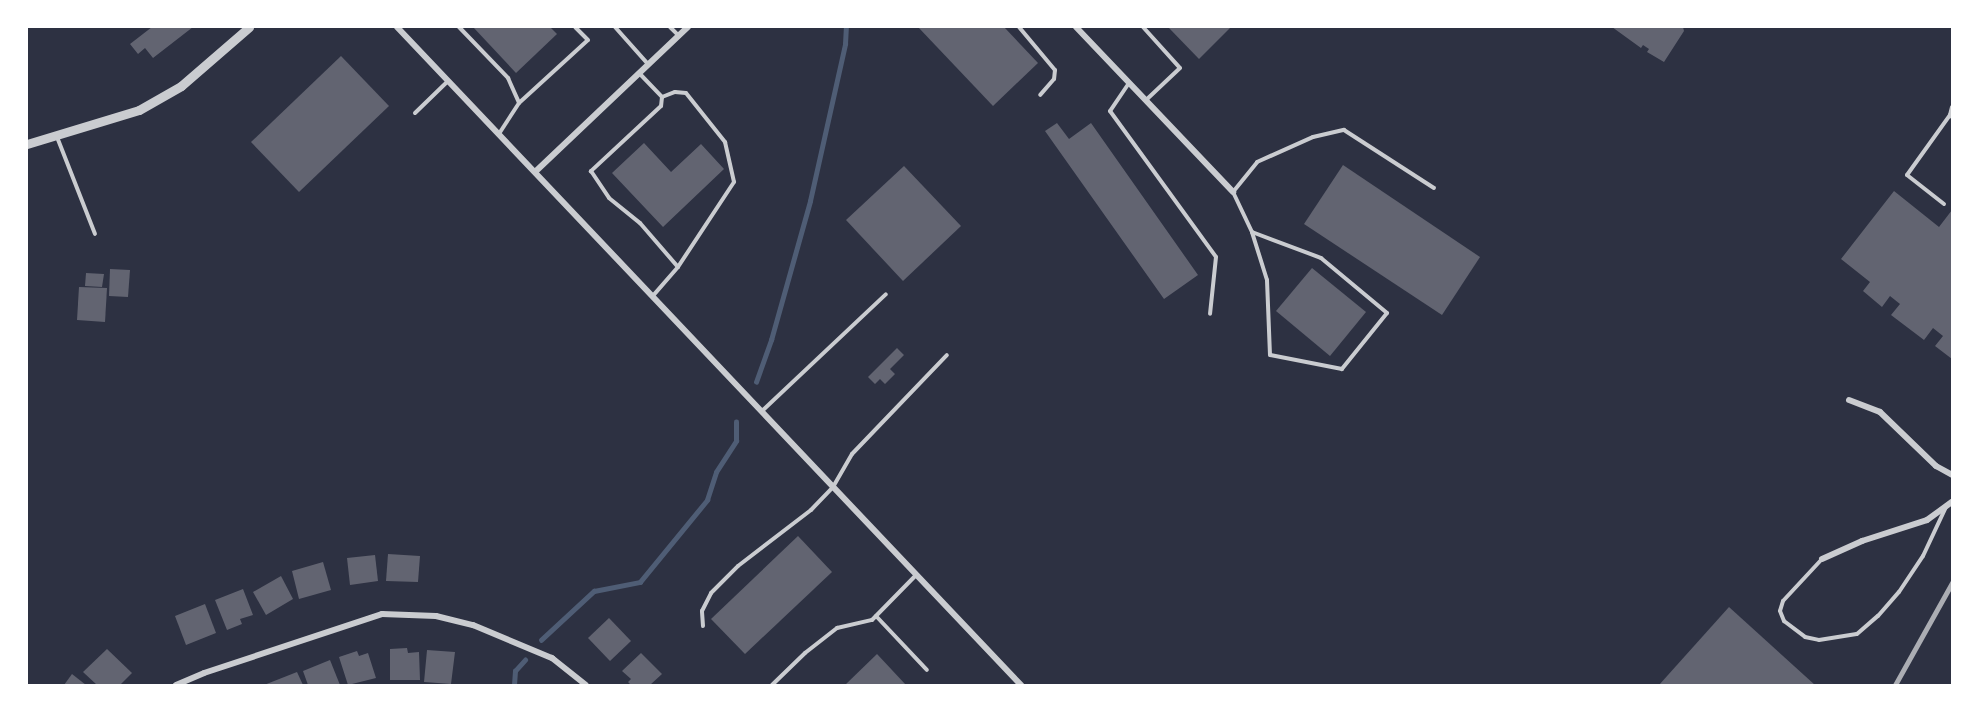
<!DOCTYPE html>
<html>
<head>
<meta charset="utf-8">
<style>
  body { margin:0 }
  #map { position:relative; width:1979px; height:712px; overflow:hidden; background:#2d3142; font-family:"Exo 2",sans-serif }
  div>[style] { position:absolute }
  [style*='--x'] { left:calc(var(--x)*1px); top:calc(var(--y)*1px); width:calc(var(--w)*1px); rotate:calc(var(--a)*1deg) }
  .stream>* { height:4.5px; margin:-2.25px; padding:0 2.25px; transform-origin:2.25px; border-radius:2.25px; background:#4f5d75 }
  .building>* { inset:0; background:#626471 }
  .service>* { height:4px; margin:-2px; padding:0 2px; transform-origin:2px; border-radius:2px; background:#caccd0 }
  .minor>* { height:6px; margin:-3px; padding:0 3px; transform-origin:3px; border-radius:3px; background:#caccd0 }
  .tertiary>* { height:9px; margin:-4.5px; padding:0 4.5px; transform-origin:4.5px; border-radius:4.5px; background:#caccd0 }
  .rail>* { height:4.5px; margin:-2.25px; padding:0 2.25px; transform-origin:2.25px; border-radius:2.25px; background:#abadb3 }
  span { translate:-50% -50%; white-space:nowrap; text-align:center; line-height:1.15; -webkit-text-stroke:4.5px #fff; paint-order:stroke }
  .frame { position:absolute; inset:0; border:28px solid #fff; pointer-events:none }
</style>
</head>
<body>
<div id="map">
  <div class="stream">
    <div style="--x:756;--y:382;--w:45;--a:-70.3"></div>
    <div style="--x:771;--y:340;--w:144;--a:-74.3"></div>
    <div style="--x:810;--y:201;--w:161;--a:-77.4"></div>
    <div style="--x:845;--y:44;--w:17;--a:-87"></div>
    <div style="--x:541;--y:640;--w:72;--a:-42.8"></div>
    <div style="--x:594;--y:591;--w:47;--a:-11.1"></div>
    <div style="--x:640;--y:582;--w:106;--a:-50.7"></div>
    <div style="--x:707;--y:500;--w:29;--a:-72"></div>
    <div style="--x:716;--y:472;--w:37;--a:-57"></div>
    <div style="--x:736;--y:441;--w:19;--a:-90"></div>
    <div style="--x:514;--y:685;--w:14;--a:-86"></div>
    <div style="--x:515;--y:671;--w:15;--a:-48"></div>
  </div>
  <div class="building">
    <div style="clip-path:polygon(152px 27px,193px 27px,153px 58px,145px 48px,138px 54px,130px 44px)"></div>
    <div style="clip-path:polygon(473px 27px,550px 27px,557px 34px,516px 73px)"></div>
    <div style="clip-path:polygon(918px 27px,1004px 27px,1038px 63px,993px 106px)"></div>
    <div style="clip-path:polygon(1168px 27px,1231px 27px,1199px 59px)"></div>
    <div style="clip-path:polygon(1612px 27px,1683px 27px,1684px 31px,1664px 62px,1647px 52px,1649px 49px,1643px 45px,1641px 48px)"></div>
    <div style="clip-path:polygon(341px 56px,389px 106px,299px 192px,251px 142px)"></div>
    <div style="clip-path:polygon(1057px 123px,1069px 139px,1091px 123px,1198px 275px,1164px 299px,1045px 131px)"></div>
    <div style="clip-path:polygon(644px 143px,671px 172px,701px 144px,724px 169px,663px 227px,612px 173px)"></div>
    <div style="clip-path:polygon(1343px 165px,1480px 257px,1442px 315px,1304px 224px)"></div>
    <div style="clip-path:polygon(904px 166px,961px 226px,903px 281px,846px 220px)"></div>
    <div style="clip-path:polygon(1894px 191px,1939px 227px,1952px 210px,1952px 359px,1935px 346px,1943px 336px,1933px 328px,1924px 340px,1891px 315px,1900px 304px,1890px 296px,1882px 307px,1863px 291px,1870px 282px,1841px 259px)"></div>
    <div style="clip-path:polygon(1312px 268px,1366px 312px,1330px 356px,1276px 311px)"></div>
    <div style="clip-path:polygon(110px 269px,130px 270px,128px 297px,109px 296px)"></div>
    <div style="clip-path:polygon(86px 273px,104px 274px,102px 287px,85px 286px)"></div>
    <div style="clip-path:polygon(79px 287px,107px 288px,105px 322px,77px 320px)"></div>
    <div style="clip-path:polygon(897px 348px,904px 355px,890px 369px,895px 374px,885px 384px,880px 379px,875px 384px,868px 377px)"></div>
    <div style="clip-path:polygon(798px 536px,832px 572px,745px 654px,711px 619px)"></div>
    <div style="clip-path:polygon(388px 554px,420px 556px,418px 582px,386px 581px)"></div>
    <div style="clip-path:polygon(375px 555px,378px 581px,350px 585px,347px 558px)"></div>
    <div style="clip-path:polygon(323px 562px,331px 590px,299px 599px,292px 571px)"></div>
    <div style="clip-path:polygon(281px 576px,293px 599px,266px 615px,253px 592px)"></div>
    <div style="clip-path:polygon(243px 589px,253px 615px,240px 619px,242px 624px,227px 630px,215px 600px)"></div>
    <div style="clip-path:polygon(205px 604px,216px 633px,186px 645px,175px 616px)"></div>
    <div style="clip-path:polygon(1729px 607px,1815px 685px,1659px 685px)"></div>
    <div style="clip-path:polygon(609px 618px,631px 641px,610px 661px,588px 638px)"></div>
    <div style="clip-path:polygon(407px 648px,408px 653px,419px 652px,420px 680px,390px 680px,390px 649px)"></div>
    <div style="clip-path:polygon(107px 649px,132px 673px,120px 685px,97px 685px,83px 672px)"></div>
    <div style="clip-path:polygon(427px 650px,455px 652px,451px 684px,424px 682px)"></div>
    <div style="clip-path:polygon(357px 651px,359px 656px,368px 653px,376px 678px,348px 685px,339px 657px)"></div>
    <div style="clip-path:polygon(641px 653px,662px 674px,650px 685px,631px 685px,628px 682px,631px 679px,622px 671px)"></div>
    <div style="clip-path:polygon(877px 654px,906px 685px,845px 685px)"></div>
    <div style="clip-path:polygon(330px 660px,340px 685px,308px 685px,303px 671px)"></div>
    <div style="clip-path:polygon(297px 672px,303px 685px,264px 685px)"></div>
    <div style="clip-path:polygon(72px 674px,86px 685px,64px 685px)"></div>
  </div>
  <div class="service">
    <div style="--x:459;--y:27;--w:71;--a:46.1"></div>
    <div style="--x:508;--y:78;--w:27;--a:66"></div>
    <div style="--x:519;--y:103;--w:37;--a:123"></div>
    <div style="--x:615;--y:27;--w:50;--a:48.3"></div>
    <div style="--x:670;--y:27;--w:13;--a:45"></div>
    <div style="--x:1019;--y:27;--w:56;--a:50.1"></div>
    <div style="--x:1055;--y:70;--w:9;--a:96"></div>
    <div style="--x:1054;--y:79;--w:21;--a:131"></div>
    <div style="--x:1143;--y:27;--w:55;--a:47.9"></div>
    <div style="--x:1180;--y:68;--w:47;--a:136.7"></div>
    <div style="--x:640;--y:74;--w:32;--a:46"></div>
    <div style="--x:662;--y:97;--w:9;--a:96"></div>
    <div style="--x:661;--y:106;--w:96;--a:137.1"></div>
    <div style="--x:591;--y:171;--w:32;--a:56"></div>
    <div style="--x:609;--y:198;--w:40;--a:39"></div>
    <div style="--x:640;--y:223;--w:58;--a:49.2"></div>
    <div style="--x:678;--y:267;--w:38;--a:131"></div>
    <div style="--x:1129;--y:83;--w:34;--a:124"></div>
    <div style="--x:1110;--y:111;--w:180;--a:54"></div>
    <div style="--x:1216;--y:257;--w:57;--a:96"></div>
    <div style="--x:662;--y:97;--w:14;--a:-21"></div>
    <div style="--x:675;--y:92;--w:11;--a:5"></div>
    <div style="--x:686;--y:93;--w:63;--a:51.5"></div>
    <div style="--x:725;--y:142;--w:41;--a:77.3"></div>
    <div style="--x:734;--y:182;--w:102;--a:123.4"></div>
    <div style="--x:519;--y:103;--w:93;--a:-42.4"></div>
    <div style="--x:588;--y:40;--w:18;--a:-135"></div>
    <div style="--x:1952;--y:107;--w:8;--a:104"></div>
    <div style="--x:1950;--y:115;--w:3;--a:45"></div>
    <div style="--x:415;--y:113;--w:46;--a:-44.1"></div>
    <div style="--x:57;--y:137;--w:104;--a:68.6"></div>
    <div style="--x:1944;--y:204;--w:47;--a:-141.9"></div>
    <div style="--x:1907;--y:175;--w:74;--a:-54.4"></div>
    <div style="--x:1252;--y:232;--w:74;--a:20.6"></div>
    <div style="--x:1321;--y:258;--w:86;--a:39.8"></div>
    <div style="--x:1387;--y:313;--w:72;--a:128.8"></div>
    <div style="--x:1342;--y:369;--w:73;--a:-169"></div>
    <div style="--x:1270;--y:355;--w:75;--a:-92.3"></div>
    <div style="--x:1267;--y:280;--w:50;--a:-107.4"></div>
    <div style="--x:1252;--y:232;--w:44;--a:-115.4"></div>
    <div style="--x:1233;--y:192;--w:38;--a:-51"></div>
    <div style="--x:1257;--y:162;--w:61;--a:-24.1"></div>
    <div style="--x:1313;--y:137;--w:32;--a:-13"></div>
    <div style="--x:1344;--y:130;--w:107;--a:32.8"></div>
    <div style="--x:762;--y:411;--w:170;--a:-43.3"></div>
    <div style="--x:1822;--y:559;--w:57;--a:132.9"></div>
    <div style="--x:1783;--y:601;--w:10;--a:107"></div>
    <div style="--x:1780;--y:611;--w:11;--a:68"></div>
    <div style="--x:1784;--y:621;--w:26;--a:37"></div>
    <div style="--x:1805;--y:637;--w:14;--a:12"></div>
    <div style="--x:1819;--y:640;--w:38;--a:-9"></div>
    <div style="--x:1857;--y:634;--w:28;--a:-41"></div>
    <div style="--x:1878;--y:616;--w:32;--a:-49"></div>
    <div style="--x:1899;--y:592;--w:43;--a:-56.3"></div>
    <div style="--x:1923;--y:556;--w:54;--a:-64.9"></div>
    <div style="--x:876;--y:616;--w:74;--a:46.6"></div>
    <div style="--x:703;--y:626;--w:15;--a:-94"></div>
    <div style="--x:702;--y:611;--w:20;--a:-63"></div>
    <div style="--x:711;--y:593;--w:38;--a:-45"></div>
    <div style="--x:738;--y:566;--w:92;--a:-37.5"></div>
    <div style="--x:811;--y:510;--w:32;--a:-46"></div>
    <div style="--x:833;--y:487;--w:38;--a:-60"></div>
    <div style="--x:852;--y:454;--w:137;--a:-46.2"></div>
    <div style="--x:772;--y:685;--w:46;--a:-44.1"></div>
    <div style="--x:805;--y:653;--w:41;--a:-38"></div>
    <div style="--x:837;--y:628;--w:36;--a:-13"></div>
    <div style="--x:872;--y:620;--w:63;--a:-45.6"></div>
  </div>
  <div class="minor">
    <div style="--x:397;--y:27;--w:907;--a:46.52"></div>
    <div style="--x:1076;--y:27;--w:228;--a:46.4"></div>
    <div style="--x:535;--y:172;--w:211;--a:-43.5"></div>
    <div style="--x:1849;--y:400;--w:33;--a:21"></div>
    <div style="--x:1880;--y:412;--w:78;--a:44"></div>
    <div style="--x:1936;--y:466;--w:18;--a:29"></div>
    <div style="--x:1822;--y:559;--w:44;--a:-24.2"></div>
    <div style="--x:1862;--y:541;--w:68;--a:-17.9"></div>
    <div style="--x:1927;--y:520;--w:31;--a:-36"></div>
    <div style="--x:176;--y:685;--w:30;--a:-23"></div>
    <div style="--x:204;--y:673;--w:188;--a:-18.3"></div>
    <div style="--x:382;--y:614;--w:54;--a:2.1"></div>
    <div style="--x:436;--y:616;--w:38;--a:14"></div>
    <div style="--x:473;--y:625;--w:86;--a:22.7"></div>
    <div style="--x:552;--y:658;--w:43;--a:38.5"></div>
  </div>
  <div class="tertiary">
    <div style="--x:27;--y:144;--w:117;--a:-16.9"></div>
    <div style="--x:139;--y:110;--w:48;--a:-29.7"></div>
    <div style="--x:181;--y:86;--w:90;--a:-40.9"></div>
  </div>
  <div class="rail">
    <div style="--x:1895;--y:685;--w:117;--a:-60.8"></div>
  </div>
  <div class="frame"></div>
</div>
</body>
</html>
